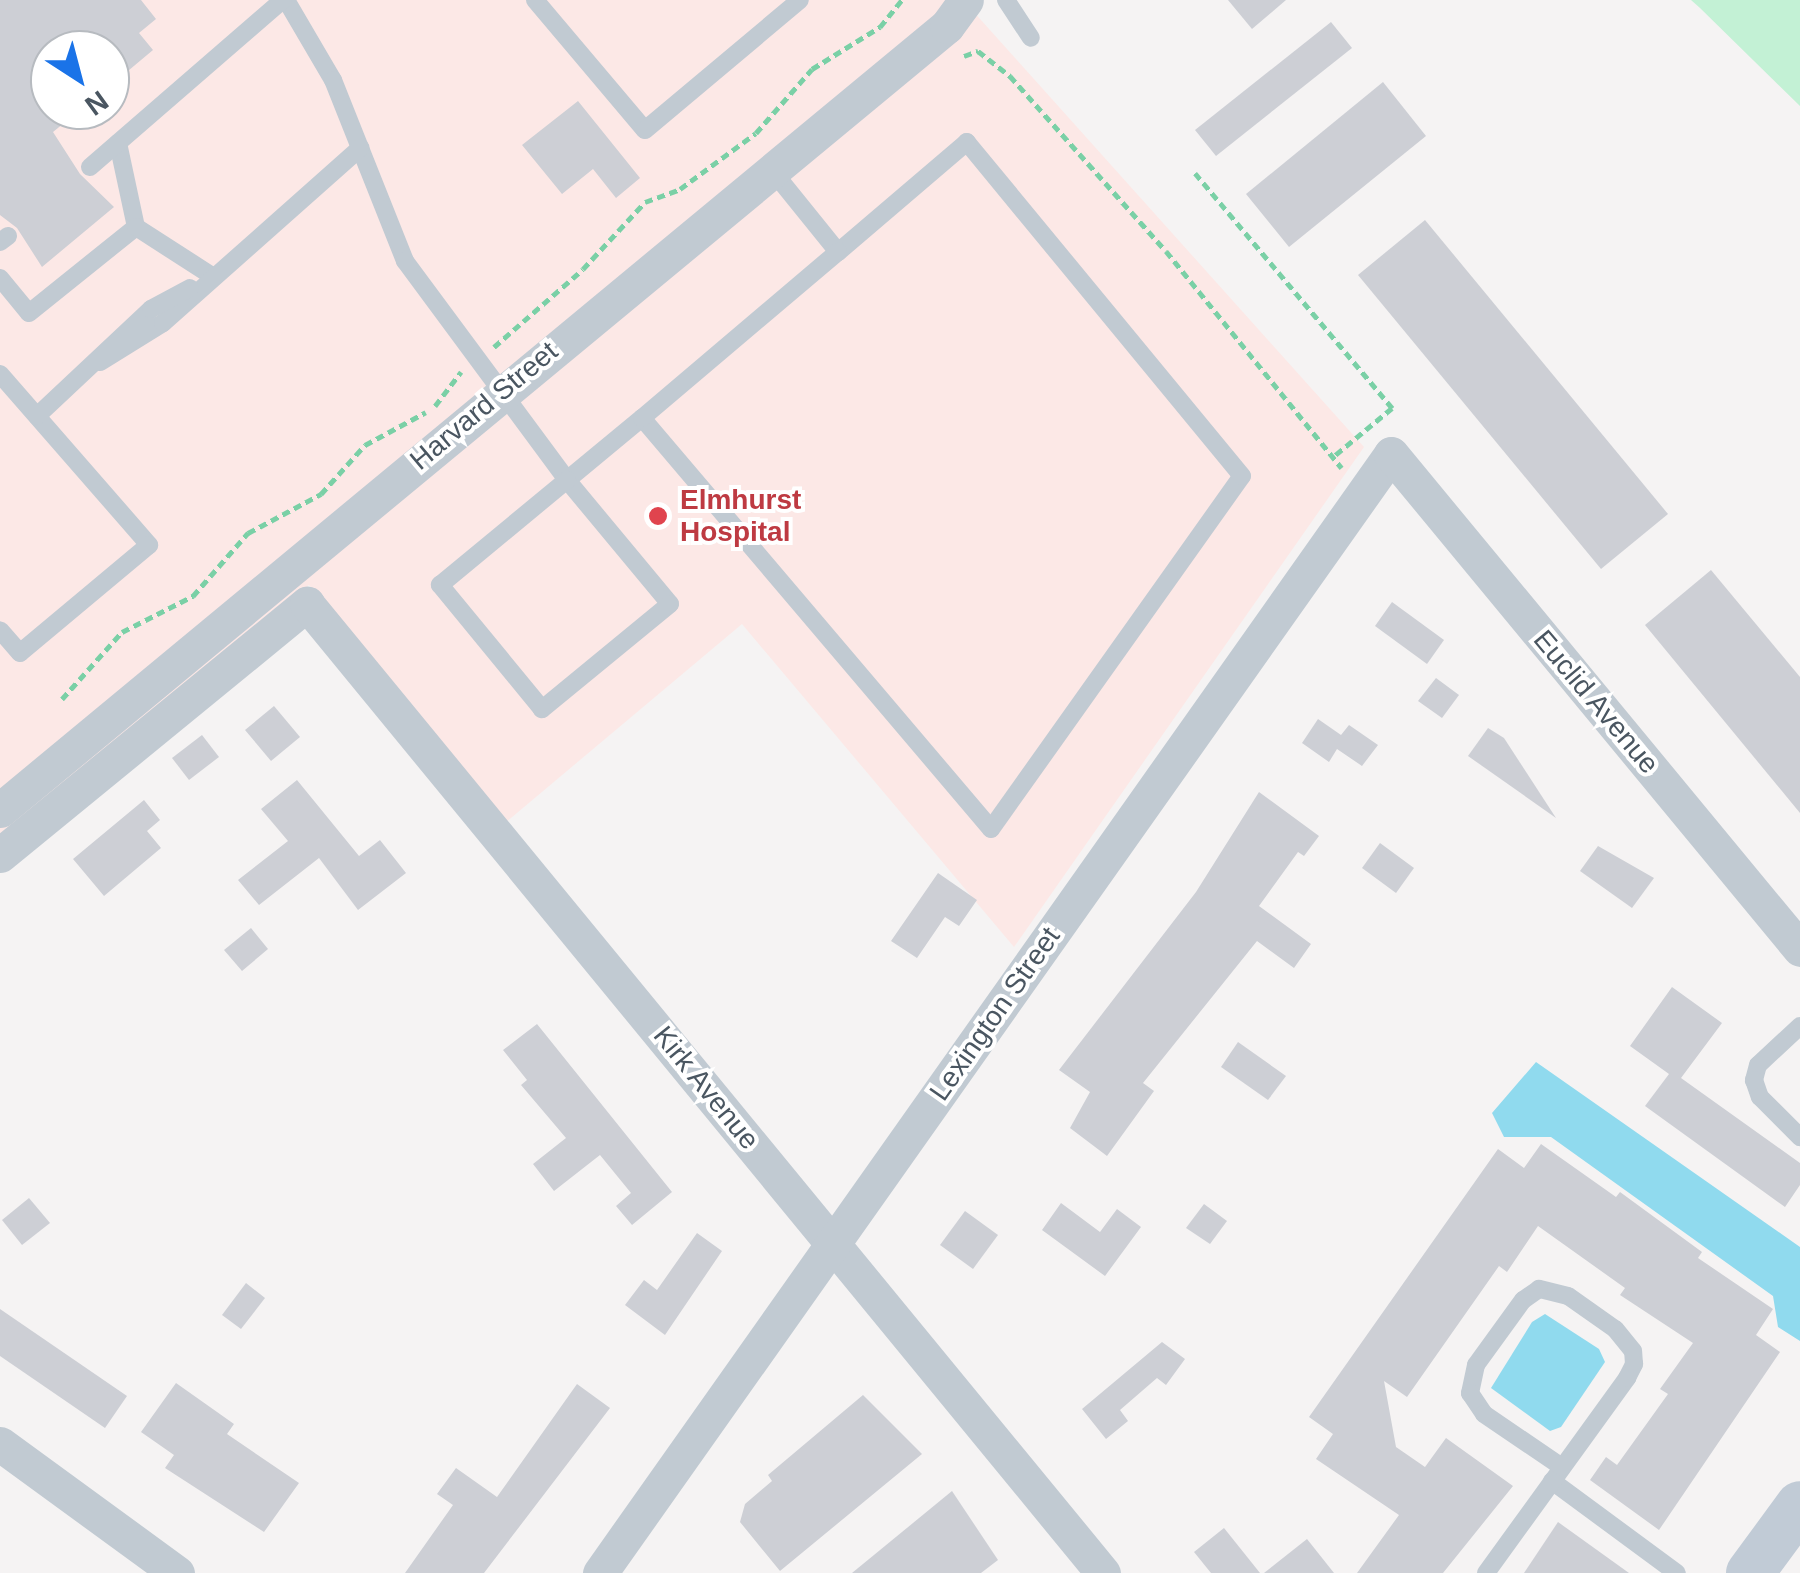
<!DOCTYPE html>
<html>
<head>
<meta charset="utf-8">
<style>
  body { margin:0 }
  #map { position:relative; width:1800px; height:1573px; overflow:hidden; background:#f5f3f3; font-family:Helvetica,sans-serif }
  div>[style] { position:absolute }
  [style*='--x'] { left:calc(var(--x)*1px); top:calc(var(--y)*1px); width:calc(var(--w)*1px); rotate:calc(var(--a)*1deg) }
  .medical>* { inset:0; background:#fce8e6 }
  .green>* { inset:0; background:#c3f1d5 }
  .water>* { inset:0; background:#90daee }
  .building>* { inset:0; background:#cdcfd5 }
  .path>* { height:5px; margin-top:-2.5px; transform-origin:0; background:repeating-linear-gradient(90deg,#7ad0a6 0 8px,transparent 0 13px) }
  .service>* { height:18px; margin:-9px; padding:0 9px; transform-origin:9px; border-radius:9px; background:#c1cad2 }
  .minor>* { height:35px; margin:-17.5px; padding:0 17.5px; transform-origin:17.5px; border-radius:17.5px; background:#c1cad2 }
  .secondary>* { height:48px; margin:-24px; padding:0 24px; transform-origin:24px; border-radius:24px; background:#c1cbd6 }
  .dots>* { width:28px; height:28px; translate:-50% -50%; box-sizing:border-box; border:5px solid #fff; border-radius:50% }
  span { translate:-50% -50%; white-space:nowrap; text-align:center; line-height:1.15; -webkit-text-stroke:8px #fff; paint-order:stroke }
  .street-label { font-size:28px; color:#4a5661 }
  .health-label { font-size:28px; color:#be3a42; font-weight:700 }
  .left { translate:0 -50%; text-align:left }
  .north { position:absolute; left:30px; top:30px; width:100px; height:100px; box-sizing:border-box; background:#fff; border:2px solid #b7bbc0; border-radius:50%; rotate:144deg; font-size:28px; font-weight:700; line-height:40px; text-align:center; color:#4a5661 }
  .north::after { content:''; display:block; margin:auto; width:35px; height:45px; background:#1a73e8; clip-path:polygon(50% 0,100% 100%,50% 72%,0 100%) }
</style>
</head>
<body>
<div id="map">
  <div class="medical">
    <div style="clip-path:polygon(evenodd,0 0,963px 0,1364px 447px,1014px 947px,742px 624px,505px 823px,309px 585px,0 840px,0 0,50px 50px,110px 50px,110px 110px,50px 110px,50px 50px)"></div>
  </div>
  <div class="green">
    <div style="clip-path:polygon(1691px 0,1800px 0,1800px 106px,1700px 8px)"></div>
  </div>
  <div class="water">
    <div style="clip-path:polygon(1536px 1062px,1800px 1247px,1800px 1341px,1778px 1327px,1773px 1296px,1551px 1137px,1504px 1137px,1492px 1113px)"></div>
    <div style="clip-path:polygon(1545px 1314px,1599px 1349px,1605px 1362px,1561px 1427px,1550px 1431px,1491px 1388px,1532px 1322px)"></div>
  </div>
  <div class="building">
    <div style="clip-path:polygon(0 0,141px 0,156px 19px,139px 33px,153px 50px,110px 86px,110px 50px,50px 50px,50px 110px,80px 110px,53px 132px,80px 174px,114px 207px,42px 267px,17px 228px,0 215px)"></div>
    <div style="clip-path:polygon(1228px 0,1286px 0,1252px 29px)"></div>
    <div style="clip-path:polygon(1331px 22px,1352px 48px,1216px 156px,1195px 130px)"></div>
    <div style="clip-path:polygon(1383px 82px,1426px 136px,1289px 247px,1246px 194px)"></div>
    <div style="clip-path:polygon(578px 101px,640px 178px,616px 198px,593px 169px,562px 194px,522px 145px)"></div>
    <div style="clip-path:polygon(1425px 220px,1668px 514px,1601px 569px,1358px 275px)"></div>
    <div style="clip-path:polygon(1711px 570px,1800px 677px,1800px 813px,1645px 625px)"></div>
    <div style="clip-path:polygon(1392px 602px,1444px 640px,1427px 664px,1375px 626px)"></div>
    <div style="clip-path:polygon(1436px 678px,1459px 695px,1442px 718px,1418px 701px)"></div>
    <div style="clip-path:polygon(274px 706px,300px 737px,271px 761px,245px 730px)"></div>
    <div style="clip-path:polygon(1318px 719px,1341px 735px,1349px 725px,1378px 745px,1362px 766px,1337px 749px,1329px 762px,1302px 743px)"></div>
    <div style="clip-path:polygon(1488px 728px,1504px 738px,1556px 818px,1468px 756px)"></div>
    <div style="clip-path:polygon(202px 735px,219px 757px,189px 780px,172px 758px)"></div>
    <div style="clip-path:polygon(297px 780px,359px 856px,380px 840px,406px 873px,358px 910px,319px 858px,259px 905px,238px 880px,288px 841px,261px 809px)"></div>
    <div style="clip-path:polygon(1259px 792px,1319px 836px,1304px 856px,1298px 852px,1259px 906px,1311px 944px,1294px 968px,1257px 941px,1143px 1083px,1154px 1091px,1107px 1156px,1070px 1128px,1090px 1092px,1059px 1070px,1196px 892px)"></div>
    <div style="clip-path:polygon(144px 800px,160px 820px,147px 831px,161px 848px,104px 896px,73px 859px)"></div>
    <div style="clip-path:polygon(1380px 843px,1414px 868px,1396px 893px,1362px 868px)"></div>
    <div style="clip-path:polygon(1598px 846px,1654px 878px,1632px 908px,1580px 871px)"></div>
    <div style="clip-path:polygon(938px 873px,977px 900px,959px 926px,945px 917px,917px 958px,891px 941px)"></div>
    <div style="clip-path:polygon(251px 928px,268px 949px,242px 971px,224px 950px)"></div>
    <div style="clip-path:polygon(1672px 987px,1722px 1023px,1681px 1078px,1800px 1163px,1800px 1185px,1785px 1207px,1645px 1106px,1669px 1074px,1630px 1046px)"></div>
    <div style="clip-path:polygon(537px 1024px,672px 1192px,632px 1225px,616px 1206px,631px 1193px,600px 1155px,554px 1191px,533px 1164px,566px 1138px,521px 1085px,527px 1080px,503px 1050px)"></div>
    <div style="clip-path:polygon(1238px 1042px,1286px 1076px,1268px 1100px,1221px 1067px)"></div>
    <div style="clip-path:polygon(1541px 1144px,1616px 1197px,1620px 1192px,1702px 1252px,1698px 1258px,1773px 1309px,1756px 1335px,1780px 1352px,1659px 1530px,1590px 1480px,1606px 1457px,1617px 1465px,1668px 1394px,1660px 1389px,1693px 1343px,1620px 1295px,1625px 1288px,1538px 1226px,1507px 1272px,1499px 1266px,1407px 1397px,1384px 1381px,1396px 1447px,1425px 1467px,1446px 1438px,1513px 1486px,1443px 1573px,1357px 1573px,1399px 1515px,1316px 1459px,1333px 1434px,1309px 1417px,1498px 1149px,1524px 1168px)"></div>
    <div style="clip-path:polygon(29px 1198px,50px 1223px,22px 1245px,2px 1220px)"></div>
    <div style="clip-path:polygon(1061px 1203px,1100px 1232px,1117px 1209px,1141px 1227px,1105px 1276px,1042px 1230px)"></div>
    <div style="clip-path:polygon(1204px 1204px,1227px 1221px,1210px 1244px,1186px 1228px)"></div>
    <div style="clip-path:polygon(965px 1211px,998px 1235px,973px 1269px,940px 1245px)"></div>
    <div style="clip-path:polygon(697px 1233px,722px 1251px,665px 1335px,625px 1305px,644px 1280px,657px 1290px)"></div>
    <div style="clip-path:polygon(246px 1283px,265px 1298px,241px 1329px,222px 1315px)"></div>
    <div style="clip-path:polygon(0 1309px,127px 1396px,105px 1428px,0 1356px)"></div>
    <div style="clip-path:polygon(1162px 1342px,1185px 1359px,1166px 1385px,1157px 1378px,1120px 1410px,1128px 1421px,1106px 1439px,1082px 1409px)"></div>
    <div style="clip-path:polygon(176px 1383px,234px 1424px,227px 1434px,299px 1483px,264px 1532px,165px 1468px,174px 1455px,141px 1432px)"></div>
    <div style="clip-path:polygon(577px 1384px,610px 1408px,484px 1573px,405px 1573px,453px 1505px,437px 1494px,456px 1468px,497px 1497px)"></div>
    <div style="clip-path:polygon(863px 1395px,922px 1454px,780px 1571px,740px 1522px,745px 1504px,772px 1481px,768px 1475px)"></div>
    <div style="clip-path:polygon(952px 1491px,998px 1560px,981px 1573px,852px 1573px)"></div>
    <div style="clip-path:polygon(1558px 1522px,1629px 1573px,1524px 1573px)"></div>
    <div style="clip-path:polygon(1224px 1528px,1260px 1573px,1211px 1573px,1194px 1552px)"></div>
    <div style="clip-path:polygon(1307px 1539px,1334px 1573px,1264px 1573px)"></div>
  </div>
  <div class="path">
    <div style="--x:964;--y:56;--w:15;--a:-20"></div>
    <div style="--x:978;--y:51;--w:41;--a:38"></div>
    <div style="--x:1010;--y:76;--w:234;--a:48.3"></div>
    <div style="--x:1166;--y:251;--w:279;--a:51"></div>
    <div style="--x:1195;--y:173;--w:307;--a:50"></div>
    <div style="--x:1392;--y:408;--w:77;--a:140.3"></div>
    <div style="--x:494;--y:347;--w:118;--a:-41.2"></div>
    <div style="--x:583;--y:269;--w:91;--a:-47.2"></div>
    <div style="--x:645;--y:202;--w:37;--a:-20"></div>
    <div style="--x:680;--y:189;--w:94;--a:-36.4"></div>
    <div style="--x:756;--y:133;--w:85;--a:-48.8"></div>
    <div style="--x:812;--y:69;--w:80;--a:-31.7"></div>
    <div style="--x:880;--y:27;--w:35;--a:-51"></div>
    <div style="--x:435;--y:406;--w:43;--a:-52.6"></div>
    <div style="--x:62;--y:699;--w:90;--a:-48.2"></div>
    <div style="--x:122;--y:632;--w:80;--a:-26.9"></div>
    <div style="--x:193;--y:596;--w:84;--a:-48.9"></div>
    <div style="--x:248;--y:533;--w:83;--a:-28.1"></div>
    <div style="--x:321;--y:494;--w:66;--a:-48.1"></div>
    <div style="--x:365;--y:445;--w:69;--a:-28.4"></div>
  </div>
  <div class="service">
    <div style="--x:286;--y:0;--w:93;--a:59.6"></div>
    <div style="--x:333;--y:80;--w:195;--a:68.3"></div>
    <div style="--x:405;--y:261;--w:272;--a:53.5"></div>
    <div style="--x:567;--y:480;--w:97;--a:-39.6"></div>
    <div style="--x:642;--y:418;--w:539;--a:49.66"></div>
    <div style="--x:991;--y:829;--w:433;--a:-54.6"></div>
    <div style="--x:1242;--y:476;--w:433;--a:-129.5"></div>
    <div style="--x:967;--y:142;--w:170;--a:139.5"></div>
    <div style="--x:838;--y:252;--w:107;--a:-128.9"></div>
    <div style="--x:535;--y:0;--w:170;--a:49.8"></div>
    <div style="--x:645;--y:130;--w:202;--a:-40"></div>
    <div style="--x:1006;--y:0;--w:45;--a:56.7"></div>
    <div style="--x:118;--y:143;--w:86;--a:77.9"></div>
    <div style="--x:90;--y:167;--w:255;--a:-40.9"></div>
    <div style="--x:0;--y:242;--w:10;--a:-37"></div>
    <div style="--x:0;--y:278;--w:45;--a:50.4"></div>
    <div style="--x:29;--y:313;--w:137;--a:-38.8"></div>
    <div style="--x:136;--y:227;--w:90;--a:32.8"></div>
    <div style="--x:100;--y:362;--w:74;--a:-31.8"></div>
    <div style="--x:163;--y:323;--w:264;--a:-41.6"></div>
    <div style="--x:0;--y:374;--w:227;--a:48.9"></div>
    <div style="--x:149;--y:545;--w:168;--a:140.1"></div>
    <div style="--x:20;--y:653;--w:30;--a:-131"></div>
    <div style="--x:37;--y:416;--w:156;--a:-43.2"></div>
    <div style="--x:151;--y:309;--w:44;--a:-28.3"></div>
    <div style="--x:642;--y:418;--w:257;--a:-40.3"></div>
    <div style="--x:567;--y:480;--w:161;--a:50.3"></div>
    <div style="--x:670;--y:604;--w:166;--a:140.6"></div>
    <div style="--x:542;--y:709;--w:161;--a:-129.4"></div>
    <div style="--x:440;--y:585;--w:165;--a:-39.6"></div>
    <div style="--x:1800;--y:1026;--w:57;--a:137.1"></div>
    <div style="--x:1758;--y:1065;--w:16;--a:105"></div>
    <div style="--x:1754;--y:1080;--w:18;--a:71"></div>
    <div style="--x:1760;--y:1097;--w:57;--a:45"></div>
    <div style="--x:1552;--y:1481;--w:155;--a:36.4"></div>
    <div style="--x:1486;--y:1573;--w:241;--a:-54.1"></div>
    <div style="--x:1627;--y:1378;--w:16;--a:-63"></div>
    <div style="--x:1634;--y:1364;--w:13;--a:-94"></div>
    <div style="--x:1633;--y:1351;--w:28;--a:-129"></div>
    <div style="--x:1615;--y:1329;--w:57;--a:-144.9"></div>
    <div style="--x:1568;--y:1296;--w:30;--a:-166"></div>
    <div style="--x:1539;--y:1289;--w:19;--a:145"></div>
    <div style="--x:1523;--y:1300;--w:80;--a:125.9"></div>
    <div style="--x:1476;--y:1365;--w:29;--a:102"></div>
    <div style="--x:1470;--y:1393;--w:25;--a:56"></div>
    <div style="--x:1484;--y:1414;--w:94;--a:34.2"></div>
  </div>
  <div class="minor">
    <div style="--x:0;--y:810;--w:1229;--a:-39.62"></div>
    <div style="--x:947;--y:26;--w:32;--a:-54"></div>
    <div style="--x:0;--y:855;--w:397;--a:-39.3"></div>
    <div style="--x:307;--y:604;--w:1254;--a:50.6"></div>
    <div style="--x:0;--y:1444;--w:219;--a:36.1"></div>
    <div style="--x:600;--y:1573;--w:1370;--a:-54.74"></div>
    <div style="--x:1391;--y:454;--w:642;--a:50.43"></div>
  </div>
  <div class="secondary">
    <div style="--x:1750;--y:1573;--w:84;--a:-53.7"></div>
  </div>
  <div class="dots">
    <div style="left:658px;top:516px;background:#e0444e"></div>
  </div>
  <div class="street-label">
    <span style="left:484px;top:406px;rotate:-40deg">Harvard Street</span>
    <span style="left:1596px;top:702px;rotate:50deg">Euclid Avenue</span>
    <span style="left:995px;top:1014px;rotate:-55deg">Lexington Street</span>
    <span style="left:706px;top:1088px;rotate:51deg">Kirk Avenue</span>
  </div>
  <div class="health-label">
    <span class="left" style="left:680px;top:516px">Elmhurst<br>Hospital</span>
  </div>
  <div class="north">N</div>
</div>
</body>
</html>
